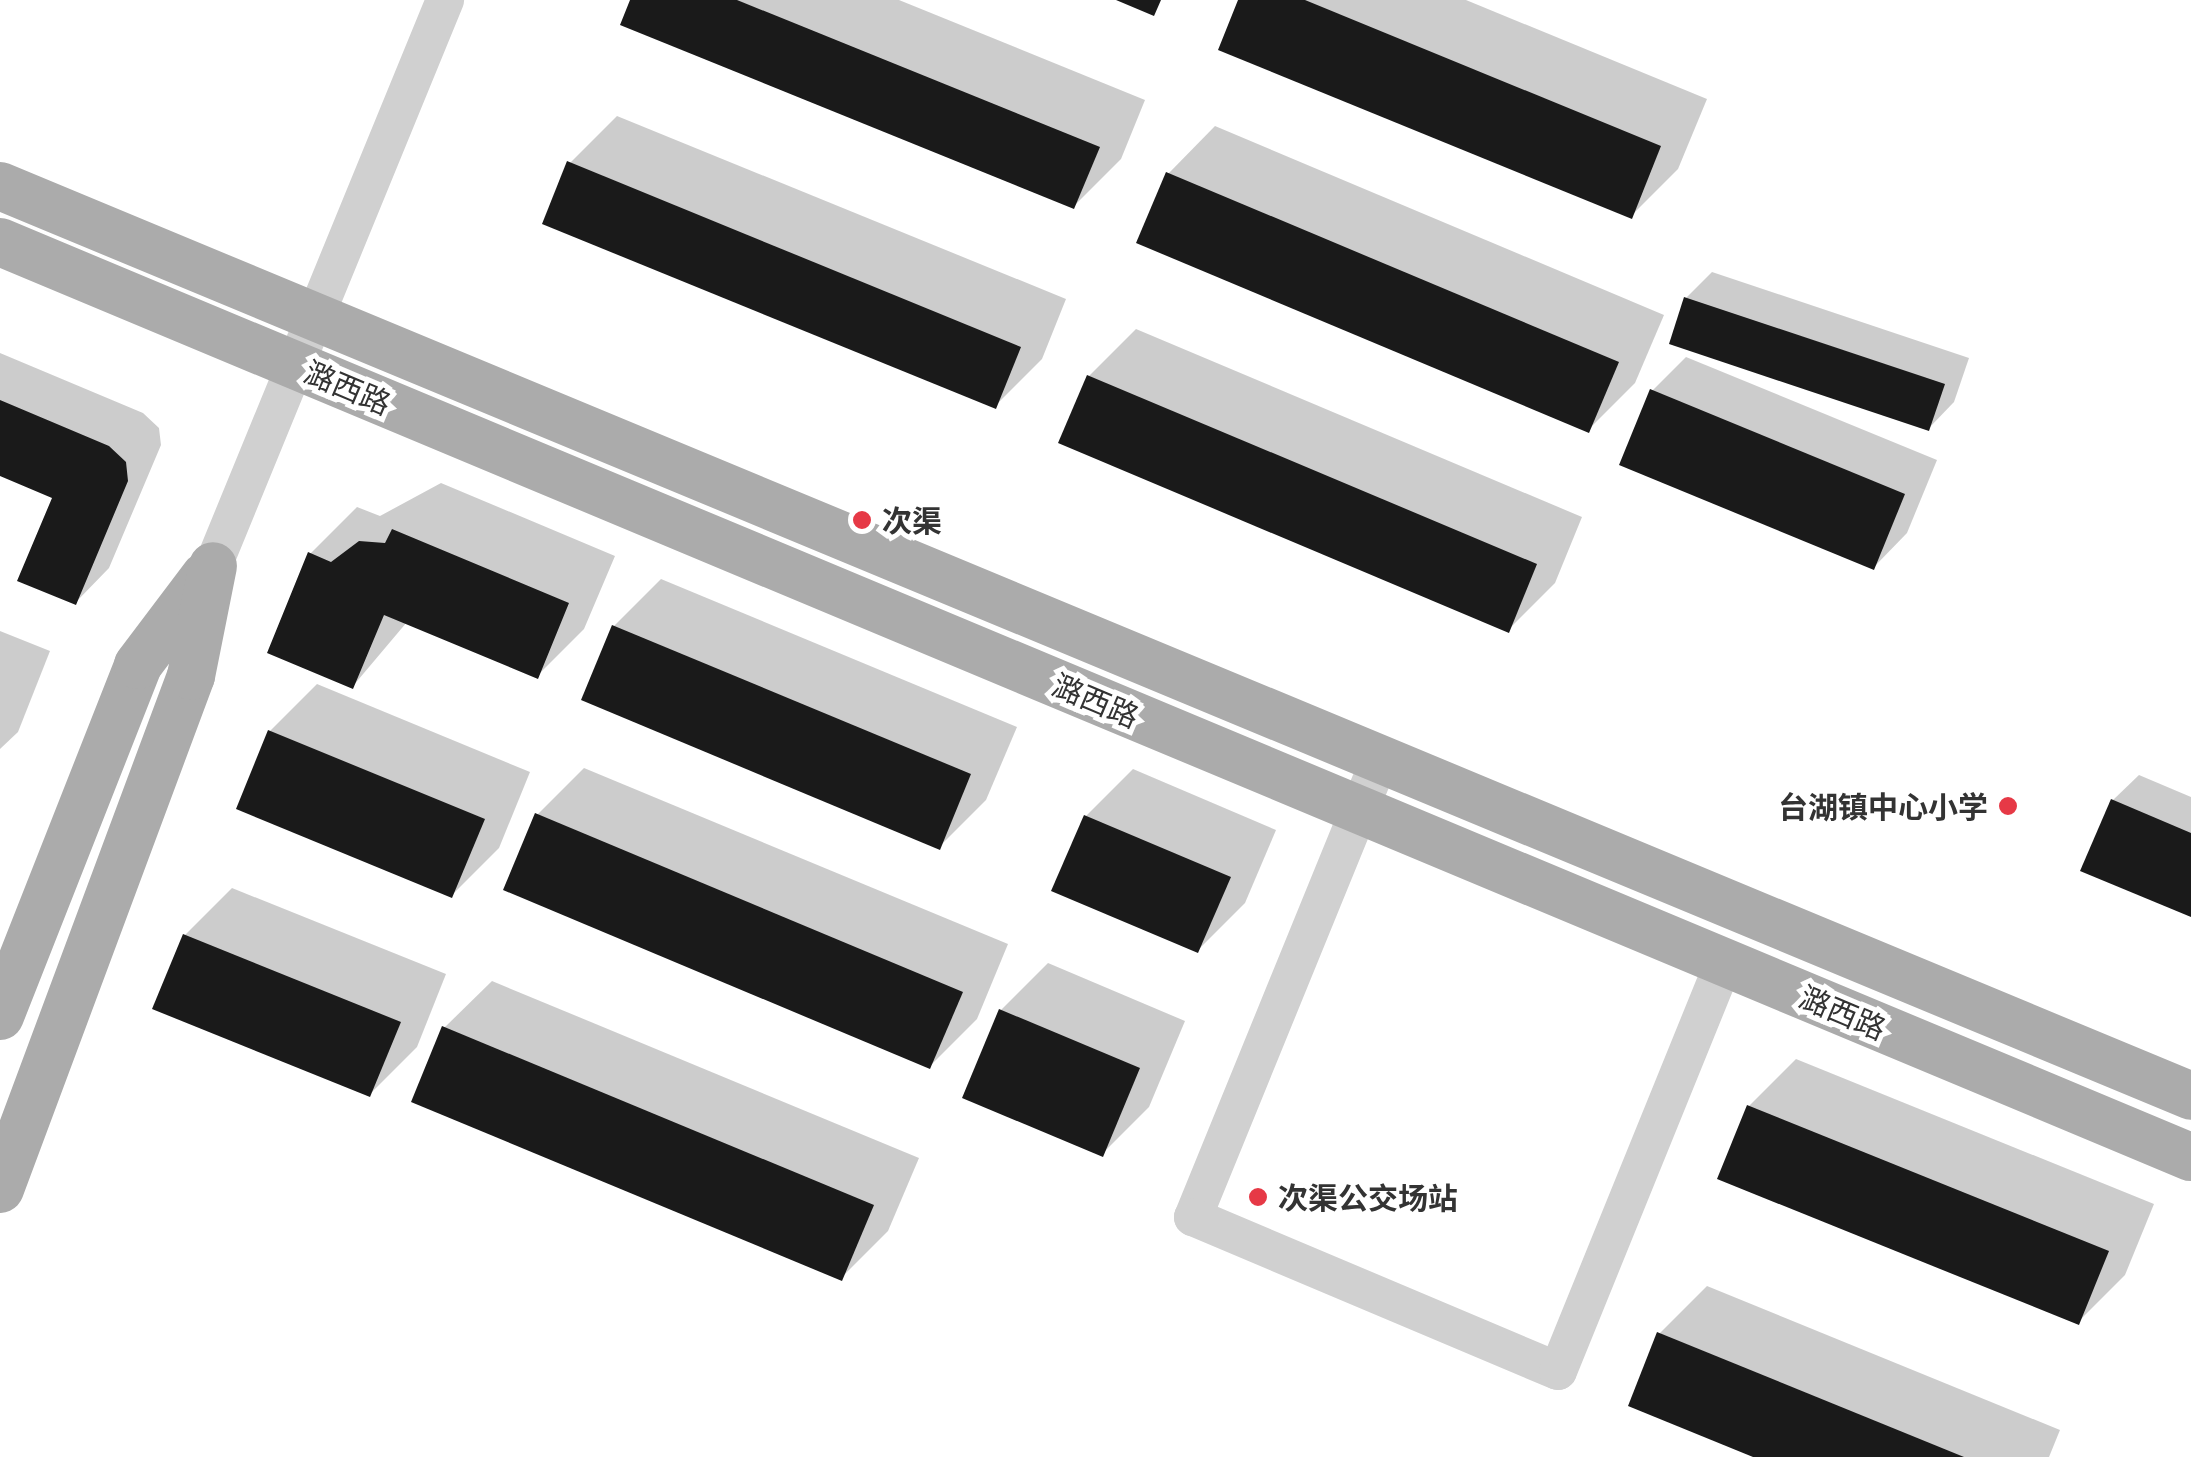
<!DOCTYPE html>
<html>
<head>
<meta charset="utf-8">
<style>
  body { margin:0 }
  #map { position:relative; width:2191px; height:1457px; overflow:hidden; background:#fff; font-family:"Exo 2","Noto Sans SC",sans-serif }
  div>[style] { position:absolute }
  [style*='--x'] { left:calc(var(--x)*1px); top:calc(var(--y)*1px); width:calc(var(--w)*1px); rotate:calc(var(--a)*1deg) }
  .shadow>* { inset:0; background:#0003 }
  .building>* { inset:0; background:#1a1a1a }
  .minor>* { height:38px; margin:-19px; padding:0 19px; transform-origin:19px; border-radius:19px; background:#d0d0d0 }
  .major>* { height:48px; margin:-24px; padding:0 24px; transform-origin:24px; border-radius:24px; background:#ababab }
  .dots>* { width:28px; height:28px; translate:-50% -50%; box-sizing:border-box; border:5px solid #fff; border-radius:50% }
  span { translate:-50% -50%; white-space:nowrap; text-align:center; line-height:1.15; -webkit-text-stroke:10px #fff; paint-order:stroke }
  .street-label { font-size:30px; color:#333 }
  .poi-label { font-size:30px; color:#333; font-weight:700 }
  .left { translate:0 -50%; text-align:left }
  .right { translate:-100% -50%; text-align:right }
</style>
</head>
<body>
<div id="map">
  <div class="shadow">
    <div style="clip-path:polygon(633px 0,899px 0,1145px 100px,1121px 159px,1074px 206px)"></div>
    <div style="clip-path:polygon(1241px 0,1466px 0,1707px 99px,1678px 169px,1631px 216px)"></div>
    <div style="clip-path:polygon(617px 116px,1066px 299px,1042px 359px,995px 406px,570px 163px)"></div>
    <div style="clip-path:polygon(1215px 126px,1664px 315px,1635px 383px,1588px 430px,1168px 174px)"></div>
    <div style="clip-path:polygon(1712px 272px,1969px 358px,1954px 402px,1929px 428px,1686px 298px)"></div>
    <div style="clip-path:polygon(1136px 329px,1582px 517px,1555px 583px,1508px 630px,1089px 376px)"></div>
    <div style="clip-path:polygon(0 353px,143px 413px,159px 428px,161px 445px,109px 568px,76px 602px,55px 496px,0 473px)"></div>
    <div style="clip-path:polygon(1686px 357px,1937px 460px,1907px 533px,1874px 567px,1652px 391px)"></div>
    <div style="clip-path:polygon(441px 483px,615px 556px,584px 629px,537px 676px,407px 622px,353px 686px,310px 554px,357px 507px,380px 516px)"></div>
    <div style="clip-path:polygon(661px 579px,1017px 727px,986px 800px,939px 847px,584px 699px,614px 626px)"></div>
    <div style="clip-path:polygon(0 631px,50px 651px,18px 732px,0 749px)"></div>
    <div style="clip-path:polygon(317px 684px,530px 772px,499px 848px,452px 895px,270px 731px)"></div>
    <div style="clip-path:polygon(584px 768px,1008px 944px,977px 1019px,930px 1066px,537px 815px)"></div>
    <div style="clip-path:polygon(1133px 769px,1276px 830px,1245px 903px,1198px 950px,1086px 816px)"></div>
    <div style="clip-path:polygon(2139px 775px,2191px 797px,2191px 915px,2113px 800px)"></div>
    <div style="clip-path:polygon(232px 888px,446px 974px,417px 1047px,370px 1094px,185px 935px)"></div>
    <div style="clip-path:polygon(1048px 963px,1185px 1021px,1149px 1107px,1102px 1154px,1001px 1010px)"></div>
    <div style="clip-path:polygon(492px 981px,919px 1158px,888px 1231px,841px 1278px,444px 1028px)"></div>
    <div style="clip-path:polygon(1796px 1059px,2154px 1204px,2125px 1275px,2078px 1322px,1749px 1106px)"></div>
    <div style="clip-path:polygon(1707px 1286px,2060px 1430px,2049px 1457px,1760px 1457px,1660px 1333px)"></div>
  </div>
  <div class="building">
    <div style="clip-path:polygon(630px 0,737px 0,1100px 147px,1074px 209px,620px 25px)"></div>
    <div style="clip-path:polygon(1116px 0,1161px 0,1154px 16px)"></div>
    <div style="clip-path:polygon(1238px 0,1305px 0,1661px 146px,1632px 219px,1218px 50px)"></div>
    <div style="clip-path:polygon(567px 161px,1021px 347px,996px 409px,542px 224px)"></div>
    <div style="clip-path:polygon(1166px 172px,1619px 362px,1589px 433px,1136px 243px)"></div>
    <div style="clip-path:polygon(1684px 297px,1945px 384px,1929px 431px,1669px 344px)"></div>
    <div style="clip-path:polygon(1087px 375px,1537px 564px,1509px 633px,1058px 443px)"></div>
    <div style="clip-path:polygon(1650px 389px,1905px 494px,1874px 570px,1619px 465px)"></div>
    <div style="clip-path:polygon(0 400px,109px 446px,126px 462px,128px 481px,76px 605px,17px 581px,52px 498px,0 476px)"></div>
    <div style="clip-path:polygon(392px 529px,569px 603px,538px 679px,384px 615px,353px 689px,267px 653px,308px 552px,331px 562px,359px 541px,385px 543px)"></div>
    <div style="clip-path:polygon(612px 625px,971px 774px,940px 850px,581px 700px)"></div>
    <div style="clip-path:polygon(268px 730px,485px 819px,452px 898px,236px 809px)"></div>
    <div style="clip-path:polygon(2111px 799px,2191px 833px,2191px 917px,2080px 871px)"></div>
    <div style="clip-path:polygon(535px 813px,963px 992px,930px 1069px,503px 890px)"></div>
    <div style="clip-path:polygon(1084px 815px,1231px 877px,1198px 953px,1051px 891px)"></div>
    <div style="clip-path:polygon(183px 934px,401px 1022px,370px 1097px,152px 1009px)"></div>
    <div style="clip-path:polygon(999px 1009px,1140px 1068px,1103px 1157px,962px 1098px)"></div>
    <div style="clip-path:polygon(442px 1026px,874px 1205px,842px 1281px,411px 1102px)"></div>
    <div style="clip-path:polygon(1747px 1105px,2109px 1251px,2079px 1325px,1717px 1179px)"></div>
    <div style="clip-path:polygon(1657px 1332px,1964px 1457px,1753px 1457px,1628px 1406px)"></div>
  </div>
  <div class="minor">
    <div style="--x:213;--y:566;--w:612;--a:-67.71"></div>
    <div style="--x:1380;--y:759;--w:495;--a:112.2"></div>
    <div style="--x:1193;--y:1217;--w:396;--a:22.9"></div>
    <div style="--x:1558;--y:1371;--w:441;--a:-67.9"></div>
  </div>
  <div class="major">
    <div style="--x:0;--y:186;--w:2372;--a:22.55"></div>
    <div style="--x:0;--y:242;--w:2374;--a:22.67"></div>
    <div style="--x:0;--y:1016;--w:377;--a:-68.5"></div>
    <div style="--x:138;--y:665;--w:111;--a:-53"></div>
    <div style="--x:0;--y:1189;--w:547;--a:-69.58"></div>
    <div style="--x:191;--y:676;--w:112;--a:-78.7"></div>
  </div>
  <div class="dots">
    <div style="left:862px;top:520px;background:#e63946"></div>
    <div style="left:2008px;top:806px;background:#e63946"></div>
    <div style="left:1258px;top:1197px;background:#e63946"></div>
  </div>
  <div class="street-label">
    <span style="left:348px;top:387px;rotate:23deg">潞西路</span>
    <span style="left:1096px;top:700px;rotate:23deg">潞西路</span>
    <span style="left:1843px;top:1012px;rotate:23deg">潞西路</span>
  </div>
  <div class="poi-label">
    <span class="left" style="left:882px;top:520px">次渠</span>
    <span class="right" style="left:1988px;top:806px">台湖镇中心小学</span>
    <span class="left" style="left:1278px;top:1197px">次渠公交场站</span>
  </div>
</div>
</body>
</html>
